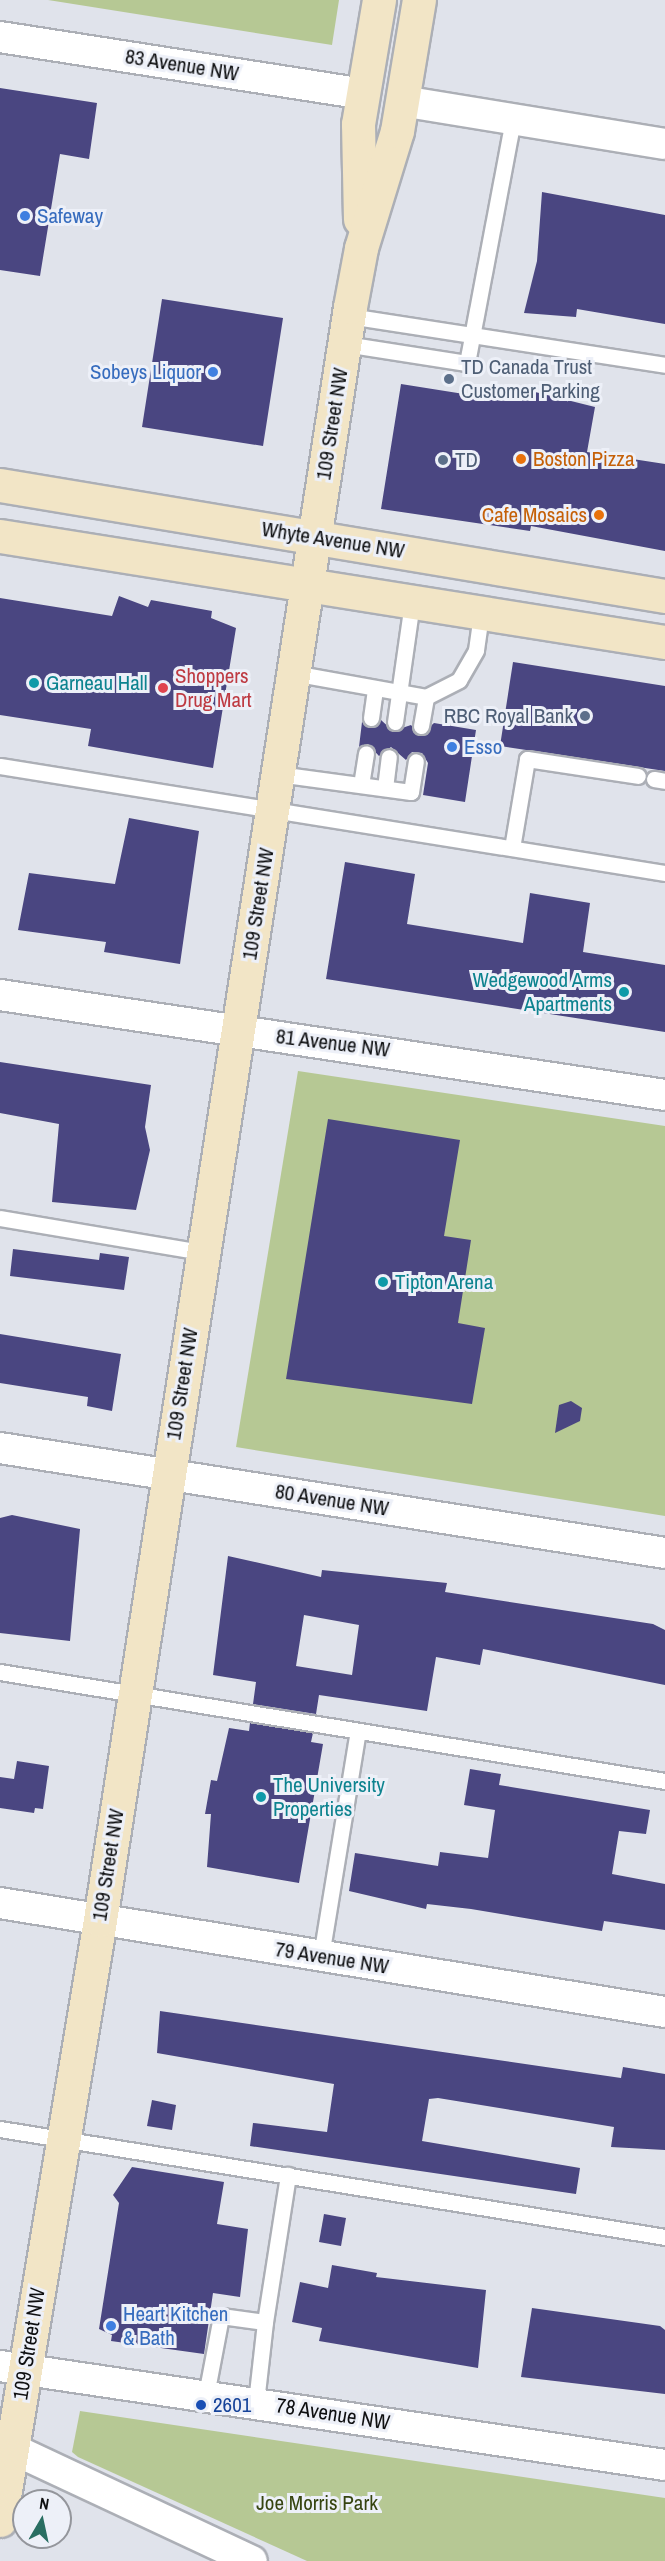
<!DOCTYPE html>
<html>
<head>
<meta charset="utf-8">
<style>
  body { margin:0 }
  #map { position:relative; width:665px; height:2561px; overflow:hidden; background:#e0e3eb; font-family:"Archivo Narrow",sans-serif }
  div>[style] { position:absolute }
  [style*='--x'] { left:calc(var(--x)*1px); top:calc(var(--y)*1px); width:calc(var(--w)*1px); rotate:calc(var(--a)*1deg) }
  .green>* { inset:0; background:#b6c894 }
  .building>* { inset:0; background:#4a4681 }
  .roads { filter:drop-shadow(2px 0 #acafb6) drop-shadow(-2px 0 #acafb6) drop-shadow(0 2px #acafb6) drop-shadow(0 -2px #acafb6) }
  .lane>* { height:15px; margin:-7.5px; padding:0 7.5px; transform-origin:7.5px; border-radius:7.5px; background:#fff }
  .street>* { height:30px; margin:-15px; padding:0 15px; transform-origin:15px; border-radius:15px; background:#fff }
  .secondary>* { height:33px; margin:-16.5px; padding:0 16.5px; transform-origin:16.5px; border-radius:16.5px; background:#f2e5c6 }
  .dots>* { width:16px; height:16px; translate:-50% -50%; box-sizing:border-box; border:3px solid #edf0f8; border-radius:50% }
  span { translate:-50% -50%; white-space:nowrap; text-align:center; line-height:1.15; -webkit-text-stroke:6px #edf0f8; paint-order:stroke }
  .street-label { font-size:21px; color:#0e0f11 }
  .shop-label { font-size:21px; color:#366cbe }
  .left { translate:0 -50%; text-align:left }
  .right { translate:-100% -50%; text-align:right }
  .service-label { font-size:21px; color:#4e5e75 }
  .food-label { font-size:21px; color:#c56008 }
  .health-label { font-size:21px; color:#be3a42 }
  .culture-label { font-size:21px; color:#0d838f }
  .transit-label { font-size:21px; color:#164399 }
  .park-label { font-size:21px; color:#364410 }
  .north { position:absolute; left:12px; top:2489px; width:60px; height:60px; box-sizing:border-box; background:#edf0f8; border:2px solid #94969c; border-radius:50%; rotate:9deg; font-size:16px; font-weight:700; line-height:24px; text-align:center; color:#0e0f11 }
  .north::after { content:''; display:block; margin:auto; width:21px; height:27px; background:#296e62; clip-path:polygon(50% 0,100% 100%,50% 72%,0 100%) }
</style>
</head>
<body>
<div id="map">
  <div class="green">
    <div style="clip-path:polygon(48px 0,339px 0,332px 45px)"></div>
    <div style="clip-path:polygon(298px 1071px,665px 1126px,665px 1516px,236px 1447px)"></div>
    <div style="clip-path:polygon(80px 2411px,665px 2498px,665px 2561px,307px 2561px,78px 2457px,72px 2452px)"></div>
  </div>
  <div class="building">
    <div style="clip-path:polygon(0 88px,97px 103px,89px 159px,60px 154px,40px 276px,0 270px)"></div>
    <div style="clip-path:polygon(542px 192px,665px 215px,665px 324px,577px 309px,576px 317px,524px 313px,537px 261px)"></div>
    <div style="clip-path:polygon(162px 299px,283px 318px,263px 446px,142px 427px)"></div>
    <div style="clip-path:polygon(401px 384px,508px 401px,511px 386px,595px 407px,587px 452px,665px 464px,665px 551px,531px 526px,530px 531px,381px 509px)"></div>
    <div style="clip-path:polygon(119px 596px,148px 607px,151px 600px,212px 611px,211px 618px,236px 628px,213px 768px,88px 746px,91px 729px,0 715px,0 598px,112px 616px)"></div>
    <div style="clip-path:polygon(513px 662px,665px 686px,665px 771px,500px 746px)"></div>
    <div style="clip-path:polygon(381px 720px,393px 731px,411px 725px,420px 736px,434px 723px,476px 730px,465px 802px,423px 795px,428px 763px,422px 753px,412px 752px,406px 760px,391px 747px,379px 756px,368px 744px,359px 747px,362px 722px,374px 727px)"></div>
    <div style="clip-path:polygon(129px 818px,199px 831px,180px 964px,104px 952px,106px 942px,18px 930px,29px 873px,115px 884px)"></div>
    <div style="clip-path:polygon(345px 862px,415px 874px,407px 924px,523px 943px,530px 893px,590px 903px,583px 952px,665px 965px,665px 1032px,326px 979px)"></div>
    <div style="clip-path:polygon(0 1062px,151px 1085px,145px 1127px,150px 1150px,136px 1210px,52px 1202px,59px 1124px,0 1113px)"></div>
    <div style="clip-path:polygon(328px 1119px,460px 1140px,444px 1236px,471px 1240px,458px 1323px,485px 1328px,472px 1404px,286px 1379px)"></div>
    <div style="clip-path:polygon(13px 1249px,99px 1260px,100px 1253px,129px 1257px,124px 1290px,10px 1276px)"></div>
    <div style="clip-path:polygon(0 1334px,121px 1354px,112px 1411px,87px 1406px,88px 1397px,0 1383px)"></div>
    <div style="clip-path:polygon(571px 1401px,582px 1408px,580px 1421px,555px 1433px,559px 1405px)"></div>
    <div style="clip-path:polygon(12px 1515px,80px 1529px,70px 1641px,0 1633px,0 1518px)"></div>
    <div style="clip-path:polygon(evenodd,228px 1556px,321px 1577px,322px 1570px,447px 1583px,445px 1592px,653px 1624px,665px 1630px,665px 1685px,483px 1649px,480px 1665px,436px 1657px,427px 1711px,319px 1695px,316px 1714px,253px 1704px,256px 1682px,213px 1675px,228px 1556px,304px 1615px,359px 1625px,352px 1675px,296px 1666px,304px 1615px)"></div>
    <div style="clip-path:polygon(250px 1723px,313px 1733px,311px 1742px,323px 1744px,299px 1883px,207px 1867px,211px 1814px,205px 1814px,211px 1780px,217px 1781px,229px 1728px,249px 1731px)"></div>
    <div style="clip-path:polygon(17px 1761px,49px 1766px,43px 1809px,35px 1808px,34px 1813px,0 1808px,0 1777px,14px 1779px)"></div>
    <div style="clip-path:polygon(470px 1769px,501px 1774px,499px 1785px,650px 1810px,646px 1834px,619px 1831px,612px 1874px,665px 1884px,665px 1930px,604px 1921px,602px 1931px,471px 1909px,427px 1904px,426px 1909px,349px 1891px,355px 1853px,438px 1866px,440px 1852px,488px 1858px,495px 1810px,464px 1805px)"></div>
    <div style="clip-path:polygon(160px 2011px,621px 2078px,623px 2067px,665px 2074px,665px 2150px,611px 2147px,614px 2127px,438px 2098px,429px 2099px,422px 2141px,580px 2168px,576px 2194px,250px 2146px,253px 2123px,327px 2132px,334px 2084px,157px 2053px)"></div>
    <div style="clip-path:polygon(152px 2100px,176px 2105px,172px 2130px,147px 2126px)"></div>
    <div style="clip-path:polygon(132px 2167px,224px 2182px,217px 2224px,248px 2229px,240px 2297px,213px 2293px,204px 2354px,111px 2341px,112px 2335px,99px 2329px,119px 2203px,113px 2195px)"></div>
    <div style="clip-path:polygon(324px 2214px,346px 2218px,341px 2246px,319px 2242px)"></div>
    <div style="clip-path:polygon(332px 2265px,377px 2273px,376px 2277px,486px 2290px,478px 2368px,319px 2341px,322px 2328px,292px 2322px,300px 2282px,328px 2288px)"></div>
    <div style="clip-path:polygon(532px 2308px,660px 2326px,665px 2330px,665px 2394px,521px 2377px)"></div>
  </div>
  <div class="roads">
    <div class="lane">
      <div style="--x:349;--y:316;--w:320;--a:8.8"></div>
      <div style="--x:345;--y:344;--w:123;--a:8.9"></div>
      <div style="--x:467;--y:363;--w:248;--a:-79.3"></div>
      <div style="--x:293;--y:673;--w:135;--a:10.2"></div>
      <div style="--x:426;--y:697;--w:37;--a:-27"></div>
      <div style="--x:459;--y:680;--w:34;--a:-60"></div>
      <div style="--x:476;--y:650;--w:37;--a:-82"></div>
      <div style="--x:371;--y:718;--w:30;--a:-82"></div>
      <div style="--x:395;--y:722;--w:121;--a:-81.9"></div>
      <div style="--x:421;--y:726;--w:29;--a:-80"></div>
      <div style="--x:0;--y:766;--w:674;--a:9.14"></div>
      <div style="--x:278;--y:774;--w:134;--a:7.7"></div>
      <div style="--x:411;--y:792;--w:31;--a:-81"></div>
      <div style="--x:654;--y:779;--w:11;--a:10"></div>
      <div style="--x:361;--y:785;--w:32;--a:-81"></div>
      <div style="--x:385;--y:788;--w:31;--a:-83"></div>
      <div style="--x:512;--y:848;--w:90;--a:-80.4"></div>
      <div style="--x:527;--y:759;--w:112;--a:8.7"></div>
      <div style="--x:0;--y:1218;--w:205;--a:9.6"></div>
      <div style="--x:0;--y:1672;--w:674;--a:9.31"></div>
      <div style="--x:321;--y:1956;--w:228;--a:-80.7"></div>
      <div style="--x:0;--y:2129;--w:674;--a:9.22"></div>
      <div style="--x:265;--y:2322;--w:149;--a:-81.1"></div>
      <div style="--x:206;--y:2395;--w:80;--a:-79.2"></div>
      <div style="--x:221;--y:2316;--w:44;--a:7.8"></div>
      <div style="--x:265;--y:2322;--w:81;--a:96.4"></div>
    </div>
    <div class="street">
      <div style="--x:0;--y:37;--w:367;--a:8.9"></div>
      <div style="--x:402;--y:101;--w:266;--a:9.3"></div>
      <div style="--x:0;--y:995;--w:672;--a:8.55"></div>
      <div style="--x:0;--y:1448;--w:673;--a:8.97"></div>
      <div style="--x:0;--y:1903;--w:674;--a:9.31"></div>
      <div style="--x:0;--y:2366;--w:672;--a:8.47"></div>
      <div style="--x:0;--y:2443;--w:278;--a:25.1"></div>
    </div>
    <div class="secondary">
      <div style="--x:360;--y:219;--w:95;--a:-91.2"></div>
      <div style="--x:358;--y:124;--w:126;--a:-80.4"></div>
      <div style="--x:0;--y:485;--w:674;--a:9.48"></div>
      <div style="--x:0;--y:536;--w:673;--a:9.06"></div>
      <div style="--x:0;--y:2520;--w:608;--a:-80.54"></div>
      <div style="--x:100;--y:1920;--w:1632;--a:-81.19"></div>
      <div style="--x:350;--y:307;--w:60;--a:-79.4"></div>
      <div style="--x:361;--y:248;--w:122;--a:-72.9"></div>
      <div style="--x:397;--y:131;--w:133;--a:-80.5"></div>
    </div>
  </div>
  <div class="dots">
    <div style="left:25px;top:216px;background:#3f7fe0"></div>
    <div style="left:213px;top:372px;background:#3f7fe0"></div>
    <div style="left:449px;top:379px;background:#5c6f8a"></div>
    <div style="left:521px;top:459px;background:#e8710a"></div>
    <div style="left:443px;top:460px;background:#5c6f8a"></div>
    <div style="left:599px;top:515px;background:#e8710a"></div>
    <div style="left:34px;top:683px;background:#0f9aa8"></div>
    <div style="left:163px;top:688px;background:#e0444e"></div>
    <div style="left:585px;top:716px;background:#5c6f8a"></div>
    <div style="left:452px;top:747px;background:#3f7fe0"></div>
    <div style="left:624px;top:992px;background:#0f9aa8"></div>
    <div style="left:383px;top:1282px;background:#0f9aa8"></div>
    <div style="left:261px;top:1797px;background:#0f9aa8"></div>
    <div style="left:111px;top:2326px;background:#3f7fe0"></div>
    <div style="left:201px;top:2405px;background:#1a4fb4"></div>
  </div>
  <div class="street-label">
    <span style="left:182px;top:65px;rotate:9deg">83 Avenue NW</span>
    <span style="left:332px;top:424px;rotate:-81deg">109 Street NW</span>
    <span style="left:333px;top:540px;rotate:9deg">Whyte Avenue NW</span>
    <span style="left:258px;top:904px;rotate:-81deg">109 Street NW</span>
    <span style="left:333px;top:1043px;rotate:7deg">81 Avenue NW</span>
    <span style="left:182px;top:1384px;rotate:-81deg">109 Street NW</span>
    <span style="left:332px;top:1500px;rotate:9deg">80 Avenue NW</span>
    <span style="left:108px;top:1865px;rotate:-81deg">109 Street NW</span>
    <span style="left:332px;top:1958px;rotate:9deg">79 Avenue NW</span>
    <span style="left:29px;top:2344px;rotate:-81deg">109 Street NW</span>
    <span style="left:333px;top:2414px;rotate:9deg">78 Avenue NW</span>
  </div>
  <div class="shop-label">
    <span class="left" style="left:37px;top:216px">Safeway</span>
    <span class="right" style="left:201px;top:372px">Sobeys Liquor</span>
    <span class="left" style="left:464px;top:747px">Esso</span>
    <span class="left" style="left:123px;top:2326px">Heart Kitchen<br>&amp; Bath</span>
  </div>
  <div class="service-label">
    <span class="left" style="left:461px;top:379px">TD Canada Trust<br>Customer Parking</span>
    <span class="left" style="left:455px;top:460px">TD</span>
    <span class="right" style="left:573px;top:716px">RBC Royal Bank</span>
  </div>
  <div class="food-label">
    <span class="left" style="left:533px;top:459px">Boston Pizza</span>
    <span class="right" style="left:587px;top:515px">Cafe Mosaics</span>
  </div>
  <div class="health-label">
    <span class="left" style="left:175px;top:688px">Shoppers<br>Drug Mart</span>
  </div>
  <div class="culture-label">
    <span class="left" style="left:46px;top:683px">Garneau Hall</span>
    <span class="right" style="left:612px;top:992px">Wedgewood Arms<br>Apartments</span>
    <span class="left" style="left:395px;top:1282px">Tipton Arena</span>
    <span class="left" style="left:273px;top:1797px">The University<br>Properties</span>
  </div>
  <div class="transit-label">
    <span class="left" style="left:213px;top:2405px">2601</span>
  </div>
  <div class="park-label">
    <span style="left:317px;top:2503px">Joe Morris Park</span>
  </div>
  <div class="north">N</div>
</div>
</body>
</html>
